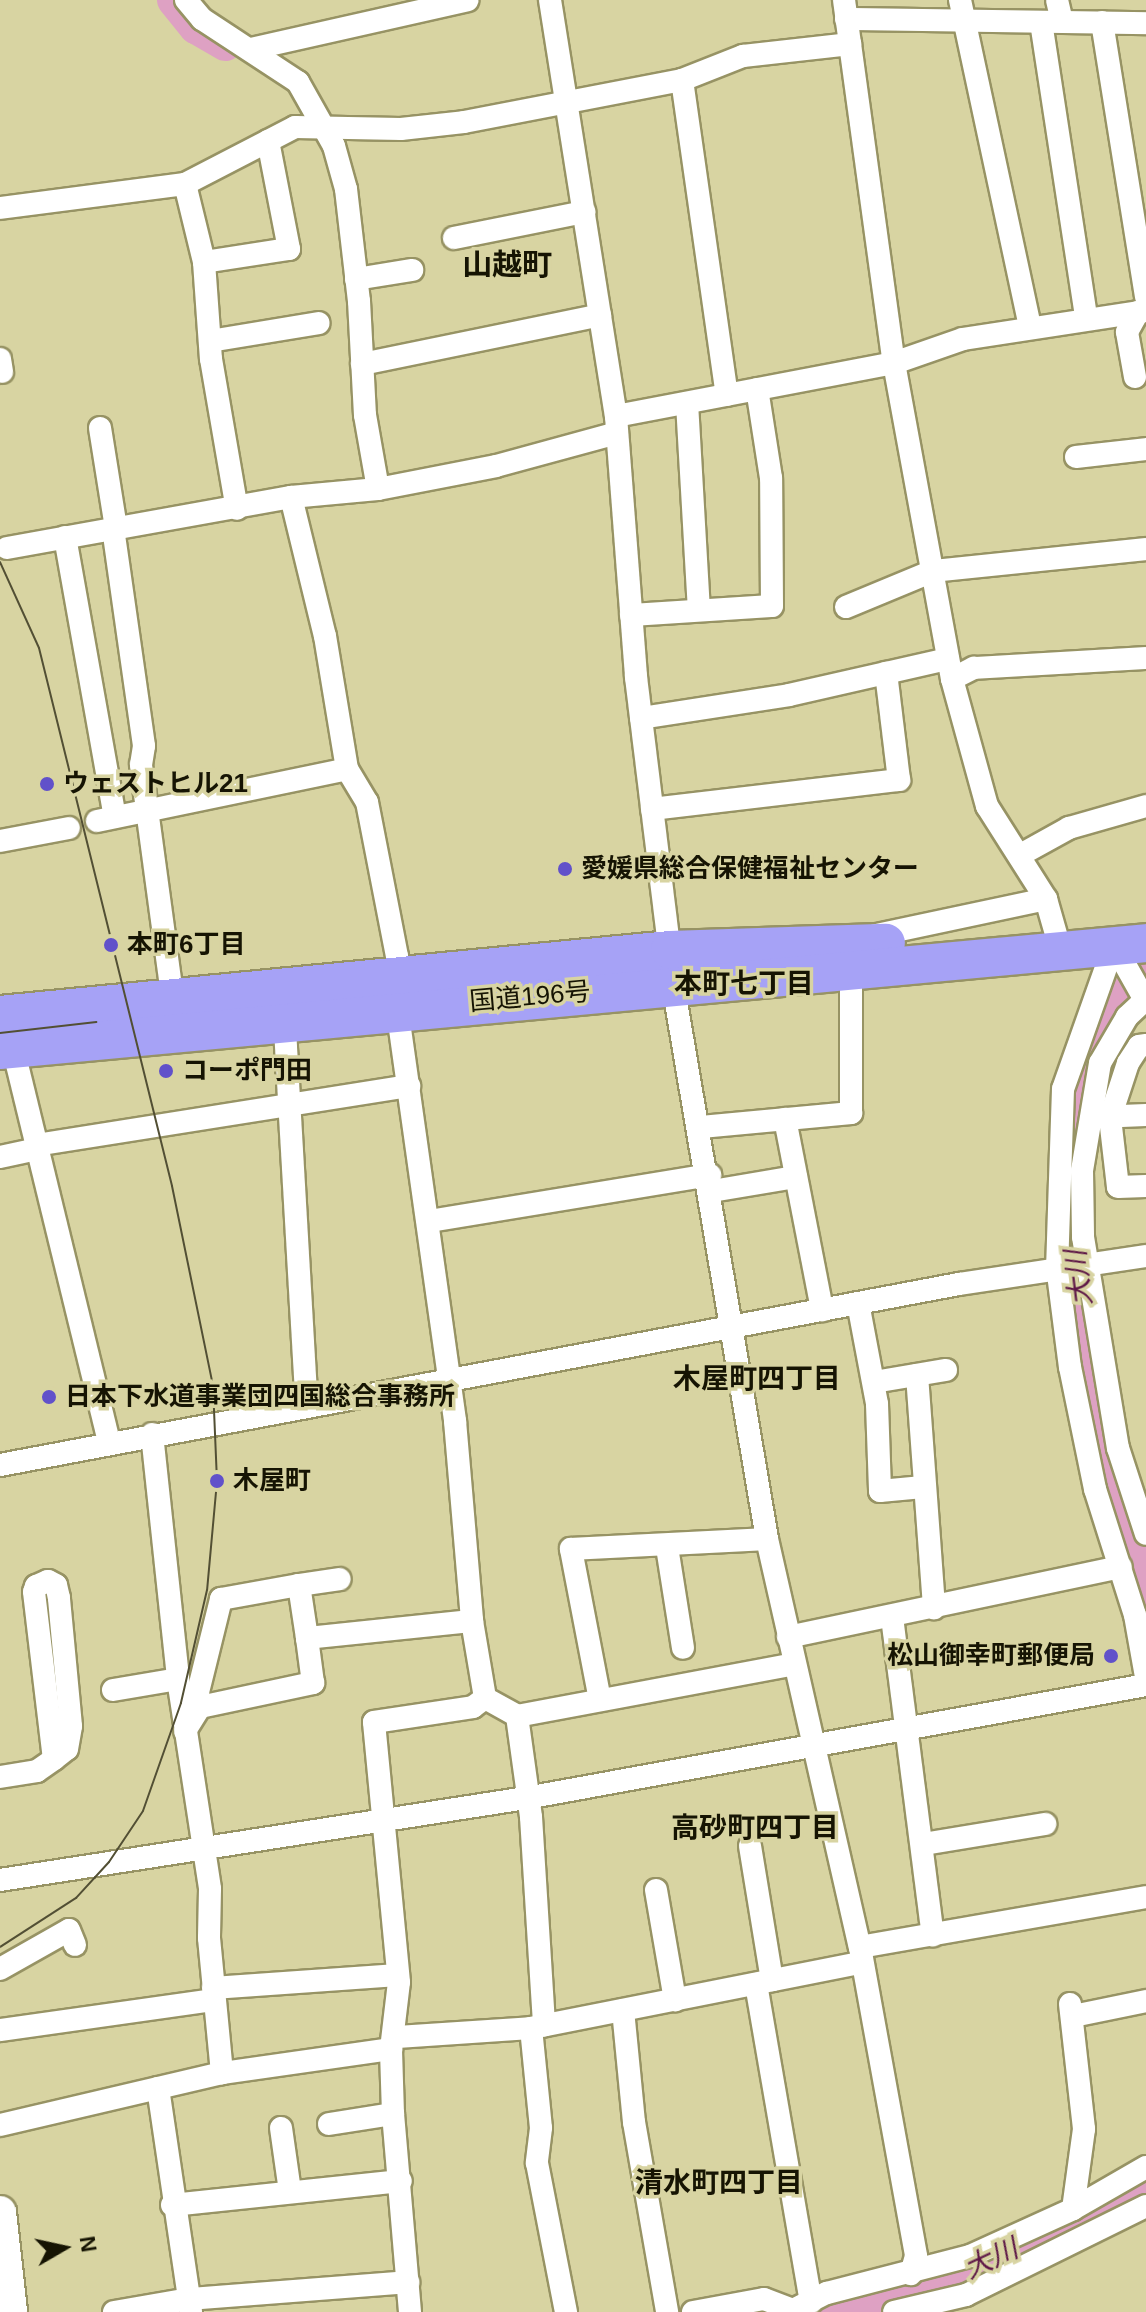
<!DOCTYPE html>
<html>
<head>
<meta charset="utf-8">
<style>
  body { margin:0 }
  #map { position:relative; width:1146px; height:2312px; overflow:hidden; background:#d8d4a2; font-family:Helvetica,"Noto Sans JP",sans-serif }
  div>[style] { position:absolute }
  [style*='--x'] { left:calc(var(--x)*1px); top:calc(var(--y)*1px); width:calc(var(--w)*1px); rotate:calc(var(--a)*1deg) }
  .river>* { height:34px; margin:-17px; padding:0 17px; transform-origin:17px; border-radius:17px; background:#dea1c3 }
  .roads { filter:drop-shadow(2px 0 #979364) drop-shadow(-2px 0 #979364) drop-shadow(0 2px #979364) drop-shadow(0 -2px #979364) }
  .minor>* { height:22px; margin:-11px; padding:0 11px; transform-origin:11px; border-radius:11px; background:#fff }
  .secondary>* { height:32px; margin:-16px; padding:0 16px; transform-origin:16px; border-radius:16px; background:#fff }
  .trunk>* { height:38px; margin:-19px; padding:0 19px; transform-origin:19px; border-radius:19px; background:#a6a2f6 }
  .tram>* { height:2px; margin:-1px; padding:0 1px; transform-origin:1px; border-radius:1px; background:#524f34 }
  .dots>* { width:22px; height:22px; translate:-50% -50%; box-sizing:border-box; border:4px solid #d8d4a2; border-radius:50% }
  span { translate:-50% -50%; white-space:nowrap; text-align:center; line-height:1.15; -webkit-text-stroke:7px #d8d4a2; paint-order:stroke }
  .poi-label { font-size:26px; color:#161403; font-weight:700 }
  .left { translate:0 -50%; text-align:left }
  .right { translate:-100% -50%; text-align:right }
  .street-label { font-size:26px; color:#161403 }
  .neighbourhood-label { font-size:28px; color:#161403; font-weight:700 }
  .water-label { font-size:28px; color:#5d1746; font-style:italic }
  .quarter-label { font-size:30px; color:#161403; font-weight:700 }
  .north { position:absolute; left:24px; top:2208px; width:80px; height:80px; -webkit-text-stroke:6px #d8d4a2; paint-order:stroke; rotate:81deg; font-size:22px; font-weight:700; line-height:32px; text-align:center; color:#161403 }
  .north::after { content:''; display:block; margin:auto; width:28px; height:36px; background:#161403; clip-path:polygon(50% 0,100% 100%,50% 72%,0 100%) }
</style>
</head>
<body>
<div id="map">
  <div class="river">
    <div style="--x:174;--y:0;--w:35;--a:51"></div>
    <div style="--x:196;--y:27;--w:34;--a:30"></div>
    <div style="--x:1146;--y:976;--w:35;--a:139"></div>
    <div style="--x:1120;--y:999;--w:72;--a:117.3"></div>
    <div style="--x:1087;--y:1063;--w:42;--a:102.4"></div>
    <div style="--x:1078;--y:1104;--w:138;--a:91.7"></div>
    <div style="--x:1074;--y:1242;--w:169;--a:82.9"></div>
    <div style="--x:1095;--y:1410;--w:189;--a:74.3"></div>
    <div style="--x:828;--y:2312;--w:140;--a:-16.2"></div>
    <div style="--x:962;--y:2273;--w:205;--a:-26.1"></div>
  </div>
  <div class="roads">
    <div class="minor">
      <div style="--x:186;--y:0;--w:25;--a:50"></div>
      <div style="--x:202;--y:19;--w:115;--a:33.3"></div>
      <div style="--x:298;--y:82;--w:73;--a:60.6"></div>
      <div style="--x:334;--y:146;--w:45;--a:74.4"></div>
      <div style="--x:346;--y:189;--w:113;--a:83.4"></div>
      <div style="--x:359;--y:301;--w:114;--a:87"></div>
      <div style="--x:365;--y:415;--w:75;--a:80"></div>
      <div style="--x:550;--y:0;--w:421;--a:81"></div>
      <div style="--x:616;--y:416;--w:262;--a:85.6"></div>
      <div style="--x:636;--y:677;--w:327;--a:83"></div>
      <div style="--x:676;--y:1002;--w:545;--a:80.38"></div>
      <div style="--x:767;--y:1539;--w:418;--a:77.2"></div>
      <div style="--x:860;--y:1947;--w:314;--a:79.7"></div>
      <div style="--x:916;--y:2256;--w:19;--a:106"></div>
      <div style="--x:844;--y:0;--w:366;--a:82.2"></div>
      <div style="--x:894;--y:363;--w:321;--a:79.6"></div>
      <div style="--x:952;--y:679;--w:132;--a:74.6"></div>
      <div style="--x:987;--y:806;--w:110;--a:57.6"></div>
      <div style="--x:1046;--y:899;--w:51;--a:74.1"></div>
      <div style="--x:960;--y:0;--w:334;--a:77.9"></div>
      <div style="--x:1057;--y:0;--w:22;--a:77"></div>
      <div style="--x:846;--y:19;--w:300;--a:0.8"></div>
      <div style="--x:1041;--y:22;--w:298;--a:81.3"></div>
      <div style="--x:1102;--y:22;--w:278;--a:80.9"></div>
      <div style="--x:251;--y:49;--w:222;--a:-12.7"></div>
      <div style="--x:682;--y:80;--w:318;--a:81.9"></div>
      <div style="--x:185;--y:184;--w:80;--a:76.3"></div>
      <div style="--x:204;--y:262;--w:97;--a:85.9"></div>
      <div style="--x:211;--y:359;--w:152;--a:80.2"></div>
      <div style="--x:0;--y:208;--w:187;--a:-7.4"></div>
      <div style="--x:185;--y:184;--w:124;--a:-27.4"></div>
      <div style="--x:295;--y:127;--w:106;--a:1.1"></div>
      <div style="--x:401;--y:129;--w:63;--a:-6.3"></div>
      <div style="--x:464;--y:122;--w:222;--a:-10.9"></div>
      <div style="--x:682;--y:80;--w:66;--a:-21.5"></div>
      <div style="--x:743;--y:56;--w:108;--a:-6.4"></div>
      <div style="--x:454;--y:238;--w:133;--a:-11.3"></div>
      <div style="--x:204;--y:262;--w:86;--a:-8.7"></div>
      <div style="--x:289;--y:249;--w:110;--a:-101"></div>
      <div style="--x:356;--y:279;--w:57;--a:-9.1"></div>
      <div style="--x:210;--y:341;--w:110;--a:-9.4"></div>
      <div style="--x:0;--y:359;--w:13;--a:81"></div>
      <div style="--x:362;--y:364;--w:243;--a:-11.6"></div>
      <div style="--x:1135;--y:377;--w:46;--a:-100.1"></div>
      <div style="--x:1127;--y:332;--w:23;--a:-61"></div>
      <div style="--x:687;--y:403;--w:207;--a:86.7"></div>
      <div style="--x:616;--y:416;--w:283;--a:-10.8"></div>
      <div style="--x:894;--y:363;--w:73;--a:-19.2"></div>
      <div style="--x:963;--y:339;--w:185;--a:-8.7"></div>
      <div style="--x:100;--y:428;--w:101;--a:80.9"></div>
      <div style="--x:1076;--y:457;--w:70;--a:-6.5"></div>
      <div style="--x:291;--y:497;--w:143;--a:76.3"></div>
      <div style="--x:325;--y:636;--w:135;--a:80.6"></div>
      <div style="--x:347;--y:769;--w:39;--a:59"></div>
      <div style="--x:367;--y:802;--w:157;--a:79"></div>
      <div style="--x:397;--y:956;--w:73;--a:87.6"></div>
      <div style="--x:400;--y:1029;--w:396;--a:82"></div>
      <div style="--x:455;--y:1421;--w:201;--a:85.1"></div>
      <div style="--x:472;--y:1621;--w:78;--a:80.4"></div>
      <div style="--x:485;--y:1698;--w:37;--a:29"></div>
      <div style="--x:517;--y:1716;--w:102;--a:82.1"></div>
      <div style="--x:531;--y:1817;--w:209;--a:86.4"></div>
      <div style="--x:113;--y:528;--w:220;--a:81.9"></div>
      <div style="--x:144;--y:746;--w:19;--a:99"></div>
      <div style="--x:141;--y:765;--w:232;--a:82.3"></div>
      <div style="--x:65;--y:537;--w:284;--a:79.9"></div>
      <div style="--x:7;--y:548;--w:289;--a:-10.2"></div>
      <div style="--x:291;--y:497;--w:87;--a:-5.3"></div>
      <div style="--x:378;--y:489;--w:120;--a:-11"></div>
      <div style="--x:496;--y:466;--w:125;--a:-15.3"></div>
      <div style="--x:846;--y:607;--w:94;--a:-22.5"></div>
      <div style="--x:933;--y:571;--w:214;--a:-5.9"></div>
      <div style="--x:631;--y:615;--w:141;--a:-3.7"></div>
      <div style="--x:772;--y:606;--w:128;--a:-90.4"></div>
      <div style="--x:771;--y:478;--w:90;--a:-98.9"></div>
      <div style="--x:952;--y:679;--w:25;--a:-27"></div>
      <div style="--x:974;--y:668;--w:172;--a:-3.3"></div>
      <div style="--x:641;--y:718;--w:150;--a:-8.8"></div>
      <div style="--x:789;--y:695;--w:163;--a:-12.8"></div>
      <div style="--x:652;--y:809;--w:249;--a:-6.7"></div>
      <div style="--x:899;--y:780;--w:108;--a:-96.9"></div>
      <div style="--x:97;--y:821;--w:255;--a:-11.7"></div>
      <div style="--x:0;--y:841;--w:70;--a:-10.7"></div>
      <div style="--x:1022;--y:854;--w:54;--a:-29"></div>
      <div style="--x:1069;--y:828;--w:80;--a:-15.9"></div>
      <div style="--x:872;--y:936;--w:178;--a:-12"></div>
      <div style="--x:1114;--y:945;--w:153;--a:109.5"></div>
      <div style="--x:1063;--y:1089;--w:177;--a:91.9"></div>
      <div style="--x:1057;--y:1266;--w:102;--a:82.7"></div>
      <div style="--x:1070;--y:1367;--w:125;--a:78.4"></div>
      <div style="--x:1095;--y:1489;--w:132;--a:72.4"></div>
      <div style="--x:1135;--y:1615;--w:63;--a:79.9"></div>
      <div style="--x:1114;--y:945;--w:63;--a:60.6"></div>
      <div style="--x:1146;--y:999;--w:26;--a:137"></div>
      <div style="--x:1127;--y:1017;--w:53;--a:120.4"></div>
      <div style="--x:1100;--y:1063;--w:109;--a:99.5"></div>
      <div style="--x:1082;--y:1171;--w:66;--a:89.1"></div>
      <div style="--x:1083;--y:1237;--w:214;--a:80.6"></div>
      <div style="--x:1118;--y:1448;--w:90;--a:72"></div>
      <div style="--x:284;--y:1012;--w:395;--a:86.7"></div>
      <div style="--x:1146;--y:1045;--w:7;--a:172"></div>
      <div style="--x:1139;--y:1046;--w:20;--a:123"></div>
      <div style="--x:1128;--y:1063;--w:58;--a:108.1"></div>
      <div style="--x:1110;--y:1118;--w:69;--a:83.4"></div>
      <div style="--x:1118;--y:1187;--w:28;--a:-2"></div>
      <div style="--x:13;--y:1048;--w:406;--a:76.3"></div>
      <div style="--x:1097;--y:1117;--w:49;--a:-2.3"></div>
      <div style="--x:785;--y:1119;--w:195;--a:79"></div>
      <div style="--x:701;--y:1127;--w:151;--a:-5.3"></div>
      <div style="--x:851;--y:1113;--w:146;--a:-90"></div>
      <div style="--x:36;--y:1145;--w:378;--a:-9"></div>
      <div style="--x:0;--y:1157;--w:38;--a:-12"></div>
      <div style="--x:712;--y:1191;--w:85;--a:-9.5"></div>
      <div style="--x:429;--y:1221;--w:285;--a:-9.3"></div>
      <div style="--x:858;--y:1303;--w:103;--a:79.3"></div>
      <div style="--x:877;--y:1404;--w:87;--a:88"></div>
      <div style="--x:880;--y:1491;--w:43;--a:-5.3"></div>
      <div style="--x:917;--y:1375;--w:234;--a:85.8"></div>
      <div style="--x:874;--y:1382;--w:73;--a:-9.5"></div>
      <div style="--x:152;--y:1434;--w:246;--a:83.9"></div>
      <div style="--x:178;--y:1679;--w:212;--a:81.3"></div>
      <div style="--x:210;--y:1889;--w:49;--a:91.2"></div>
      <div style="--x:209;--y:1938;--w:136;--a:84.5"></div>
      <div style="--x:0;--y:1465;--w:976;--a:-10.69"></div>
      <div style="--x:959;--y:1284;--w:189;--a:-8.5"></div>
      <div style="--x:667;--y:1547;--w:102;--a:81"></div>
      <div style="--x:299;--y:1585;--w:41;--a:-8.3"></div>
      <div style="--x:892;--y:1617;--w:321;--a:82.7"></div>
      <div style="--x:788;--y:1637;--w:340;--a:-11.9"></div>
      <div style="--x:113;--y:1690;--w:66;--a:-9.6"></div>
      <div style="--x:600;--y:1700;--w:154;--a:-100.9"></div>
      <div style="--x:571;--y:1549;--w:196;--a:-2.9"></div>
      <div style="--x:200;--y:1707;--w:116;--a:-12"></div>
      <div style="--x:313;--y:1683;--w:45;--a:-97.6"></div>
      <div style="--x:517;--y:1716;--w:282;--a:-10.6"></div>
      <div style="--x:185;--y:1731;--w:28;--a:-58"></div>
      <div style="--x:200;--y:1707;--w:15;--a:-98"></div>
      <div style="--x:198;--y:1692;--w:96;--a:-76.1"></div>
      <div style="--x:221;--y:1599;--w:79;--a:-10.2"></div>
      <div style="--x:299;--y:1585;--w:54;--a:81.4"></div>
      <div style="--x:307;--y:1638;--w:166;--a:-5.9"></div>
      <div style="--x:0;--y:1777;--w:37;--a:-9"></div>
      <div style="--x:37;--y:1771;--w:21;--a:-35"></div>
      <div style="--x:54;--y:1759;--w:16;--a:-38"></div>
      <div style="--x:67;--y:1749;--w:23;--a:-80"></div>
      <div style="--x:71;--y:1726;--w:129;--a:-95.4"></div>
      <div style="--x:59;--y:1598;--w:13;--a:-103"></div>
      <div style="--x:56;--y:1585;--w:9;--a:-153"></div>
      <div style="--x:48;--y:1581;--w:13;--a:157"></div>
      <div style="--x:36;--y:1586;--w:6;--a:108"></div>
      <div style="--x:34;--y:1592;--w:168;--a:83.2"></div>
      <div style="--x:923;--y:1844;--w:124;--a:-9.3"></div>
      <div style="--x:750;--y:1846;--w:136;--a:80.7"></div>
      <div style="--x:0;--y:1880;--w:532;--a:-8.86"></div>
      <div style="--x:526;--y:1798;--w:630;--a:-10.33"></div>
      <div style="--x:656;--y:1890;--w:112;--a:80.2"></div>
      <div style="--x:860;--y:1947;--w:290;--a:-9.9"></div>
      <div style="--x:0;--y:1969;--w:79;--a:-29.5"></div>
      <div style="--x:69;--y:1930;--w:16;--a:68"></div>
      <div style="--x:756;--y:1984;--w:323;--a:80.2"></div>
      <div style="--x:213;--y:1988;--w:185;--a:-4"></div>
      <div style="--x:1070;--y:2004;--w:126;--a:83.6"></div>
      <div style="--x:1084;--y:2129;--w:81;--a:97.8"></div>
      <div style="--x:623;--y:2010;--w:113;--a:84.4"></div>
      <div style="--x:634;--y:2122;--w:193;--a:80.1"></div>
      <div style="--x:1073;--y:2016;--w:75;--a:-11.6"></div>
      <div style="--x:531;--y:2028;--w:100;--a:84.3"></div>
      <div style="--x:541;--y:2128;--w:35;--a:97"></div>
      <div style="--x:537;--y:2163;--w:152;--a:79"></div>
      <div style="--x:0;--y:2030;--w:216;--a:-8"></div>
      <div style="--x:397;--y:2037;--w:134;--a:-3.8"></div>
      <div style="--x:531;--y:2028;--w:334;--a:-11.2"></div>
      <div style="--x:158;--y:2088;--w:226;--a:81.6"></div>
      <div style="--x:329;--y:2124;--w:65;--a:-8.9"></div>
      <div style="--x:0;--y:2125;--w:228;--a:-13.2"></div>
      <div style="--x:222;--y:2073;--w:171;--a:-8.1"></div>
      <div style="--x:281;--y:2128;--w:64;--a:81.9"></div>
      <div style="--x:172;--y:2205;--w:230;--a:-6"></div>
      <div style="--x:114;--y:2312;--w:76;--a:-9.8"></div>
      <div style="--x:189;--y:2299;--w:220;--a:-4.4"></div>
      <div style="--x:410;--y:2312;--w:199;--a:-94.9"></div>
      <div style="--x:393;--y:2114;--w:65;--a:-91.8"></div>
      <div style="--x:391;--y:2049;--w:67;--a:-83.2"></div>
      <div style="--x:399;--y:1982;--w:261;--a:-95.5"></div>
      <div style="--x:374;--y:1722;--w:100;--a:-8.6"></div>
      <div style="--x:473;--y:1707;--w:15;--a:-37"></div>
      <div style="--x:693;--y:2312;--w:72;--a:-10.4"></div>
      <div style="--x:764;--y:2299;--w:31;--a:21"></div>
      <div style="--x:793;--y:2310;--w:38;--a:-27"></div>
      <div style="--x:827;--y:2293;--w:148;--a:-14.5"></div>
      <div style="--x:970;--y:2256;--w:113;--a:-24.5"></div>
      <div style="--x:1073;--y:2209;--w:84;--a:-29.9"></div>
      <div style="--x:894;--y:2312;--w:74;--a:-13.3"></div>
      <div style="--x:966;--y:2295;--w:201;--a:-26.3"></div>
    </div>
    <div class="secondary">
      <div style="--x:0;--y:2212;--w:101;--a:83.7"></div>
    </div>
    <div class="trunk">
      <div style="--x:0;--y:1015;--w:673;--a:-5.54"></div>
      <div style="--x:670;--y:950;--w:216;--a:-1.9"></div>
      <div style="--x:0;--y:1050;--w:1151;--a:-5.33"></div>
    </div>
  </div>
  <div class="tram">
    <div style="--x:0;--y:562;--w:94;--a:65.6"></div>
    <div style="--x:39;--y:648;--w:554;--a:76.11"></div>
    <div style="--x:172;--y:1186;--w:204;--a:78.4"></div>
    <div style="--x:213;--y:1386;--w:95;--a:87.6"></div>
    <div style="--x:217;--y:1481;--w:109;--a:95.2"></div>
    <div style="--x:207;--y:1590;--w:116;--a:103"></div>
    <div style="--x:181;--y:1703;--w:114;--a:109.4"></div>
    <div style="--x:143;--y:1811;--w:61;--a:123.7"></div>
    <div style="--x:109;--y:1862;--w:49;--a:132.5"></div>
    <div style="--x:76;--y:1898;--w:90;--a:147.2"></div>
    <div style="--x:0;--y:1033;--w:97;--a:-6.5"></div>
  </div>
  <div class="dots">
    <div style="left:47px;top:784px;background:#6151ca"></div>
    <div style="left:565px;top:869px;background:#6151ca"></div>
    <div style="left:111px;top:945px;background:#6151ca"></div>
    <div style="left:166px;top:1071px;background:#6151ca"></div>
    <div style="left:49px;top:1397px;background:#6151ca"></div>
    <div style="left:217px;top:1481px;background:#6151ca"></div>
    <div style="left:1111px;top:1656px;background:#6151ca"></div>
  </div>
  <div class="poi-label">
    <span class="left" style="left:63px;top:784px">ウェストヒル21</span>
    <span class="left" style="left:581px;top:869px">愛媛県総合保健福祉センター</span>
    <span class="left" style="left:127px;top:945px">本町6丁目</span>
    <span class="left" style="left:182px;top:1071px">コーポ門田</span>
    <span class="left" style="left:65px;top:1397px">日本下水道事業団四国総合事務所</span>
    <span class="left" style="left:233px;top:1481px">木屋町</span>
    <span class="right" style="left:1095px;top:1656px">松山御幸町郵便局</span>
  </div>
  <div class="street-label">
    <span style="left:530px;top:997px;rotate:-5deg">国道196号</span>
  </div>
  <div class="neighbourhood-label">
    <span style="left:744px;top:984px">本町七丁目</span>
    <span style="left:757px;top:1379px">木屋町四丁目</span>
    <span style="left:755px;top:1828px">高砂町四丁目</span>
    <span style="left:719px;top:2183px">清水町四丁目</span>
  </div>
  <div class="water-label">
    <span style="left:1079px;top:1278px;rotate:-97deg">大川</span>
    <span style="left:991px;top:2259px;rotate:-25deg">大川</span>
  </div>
  <div class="quarter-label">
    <span style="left:507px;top:265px">山越町</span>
  </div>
  <div class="north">N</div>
</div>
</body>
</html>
